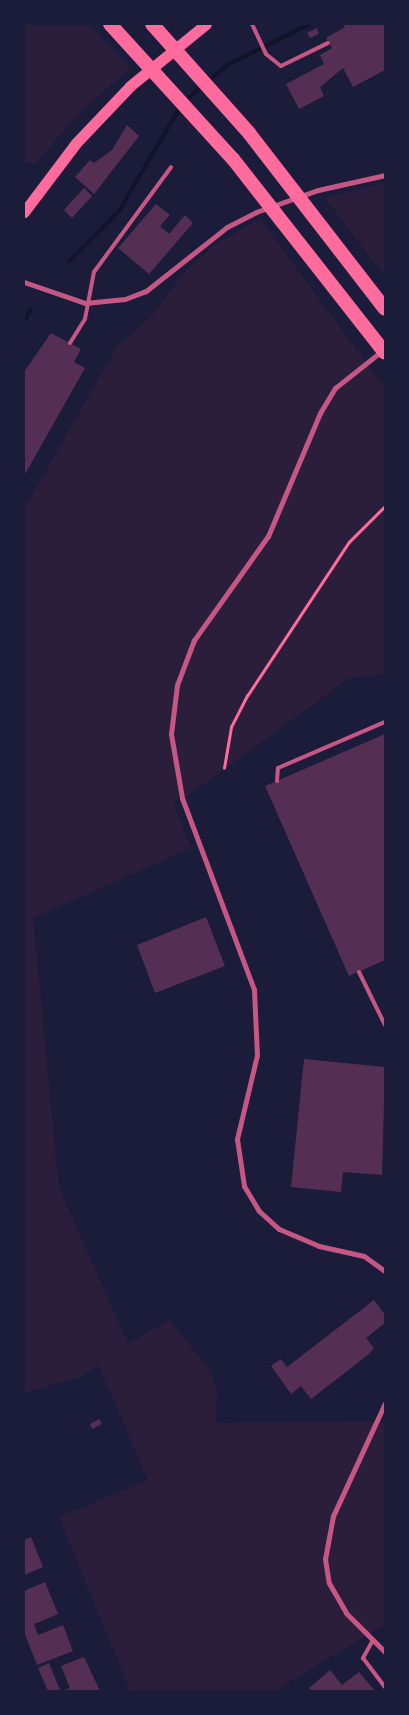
<!DOCTYPE html>
<html>
<head>
<meta charset="utf-8">
<style>
  body { margin:0 }
  #map { position:relative; width:409px; height:1715px; overflow:hidden; background:#1b1b3a; font-family:Signika,sans-serif }
  div>[style] { position:absolute }
  [style*='--x'] { left:calc(var(--x)*1px); top:calc(var(--y)*1px); width:calc(var(--w)*1px); rotate:calc(var(--a)*1deg) }
  .green>* { inset:0; background:#2a1e3b }
  .stream>* { height:4px; margin:-2px; padding:0 2px; transform-origin:2px; border-radius:2px; background:#12122b }
  .building>* { inset:0; background:#542f53 }
  .path>* { height:2.5px; margin:-1.25px; padding:0 1.25px; transform-origin:1.25px; border-radius:1.25px; background:#ff6b9d }
  .service>* { height:4px; margin:-2px; padding:0 2px; transform-origin:2px; border-radius:2px; background:#c65784 }
  .minor>* { height:5px; margin:-2.5px; padding:0 2.5px; transform-origin:2.5px; border-radius:2.5px; background:#c65784 }
  .primary>* { height:11px; margin:-5.5px; padding:0 5.5px; transform-origin:5.5px; border-radius:5.5px; background:#ff6b9d }
  .motorway>* { height:14px; margin:-7px; padding:0 7px; transform-origin:7px; border-radius:7px; background:#ff6b9d }
  span { translate:-50% -50%; white-space:nowrap; text-align:center; line-height:1.15; -webkit-text-stroke:4px #1b1b3a; paint-order:stroke }
  .frame { position:absolute; inset:0; border:25px solid #1b1b3a; pointer-events:none }
</style>
</head>
<body>
<div id="map">
  <div class="green">
    <div style="clip-path:polygon(24px 24px,88px 24px,131px 68px,81px 111px,35px 164px,24px 161px)"></div>
    <div style="clip-path:polygon(385px 183px,385px 277px,325px 198px)"></div>
    <div style="clip-path:polygon(260px 219px,385px 388px,385px 674px,349px 678px,189px 795px,173px 802px,191px 848px,33px 918px,59px 1188px,128px 1344px,169px 1320px,211px 1371px,217px 1393px,216px 1423px,385px 1422px,385px 1624px,281px 1687px,283px 1691px,130px 1691px,59px 1517px,148px 1480px,98px 1365px,80px 1377px,24px 1393px,24px 509px,116px 348px,152px 316px,183px 274px,214px 245px)"></div>
  </div>
  <div class="stream">
    <div style="--x:69;--y:261;--w:71;--a:-45"></div>
    <div style="--x:119;--y:211;--w:121;--a:-59.6"></div>
    <div style="--x:180;--y:107;--w:25;--a:-45"></div>
    <div style="--x:198;--y:89;--w:40;--a:-39"></div>
    <div style="--x:229;--y:64;--w:90;--a:-26.3"></div>
    <div style="--x:24;--y:321;--w:12;--a:-59"></div>
  </div>
  <div class="building">
    <div style="clip-path:polygon(343px 24px,385px 24px,385px 70px,353px 87px,343px 68px,320px 87px,324px 96px,299px 109px,286px 84px,324px 64px,320px 55px,332px 48px,326px 38px,345px 27px)"></div>
    <div style="clip-path:polygon(317px 28px,319px 34px,310px 38px,307px 33px)"></div>
    <div style="clip-path:polygon(127px 125px,139px 136px,94px 194px,75px 177px,90px 160px,94px 163px,112px 150px)"></div>
    <div style="clip-path:polygon(84px 188px,92px 196px,72px 218px,64px 210px)"></div>
    <div style="clip-path:polygon(156px 204px,170px 215px,160px 226px,169px 234px,185px 215px,193px 223px,149px 274px,118px 248px)"></div>
    <div style="clip-path:polygon(51px 333px,81px 349px,74px 362px,85px 368px,24px 476px,24px 372px)"></div>
    <div style="clip-path:polygon(385px 734px,385px 960px,349px 976px,265px 786px)"></div>
    <div style="clip-path:polygon(206px 917px,225px 966px,155px 993px,137px 945px)"></div>
    <div style="clip-path:polygon(304px 1059px,385px 1067px,382px 1175px,343px 1172px,341px 1192px,291px 1187px)"></div>
    <div style="clip-path:polygon(374px 1300px,385px 1315px,385px 1323px,366px 1338px,374px 1348px,369px 1354px,311px 1399px,301px 1386px,291px 1394px,271px 1366px,281px 1359px,287px 1367px)"></div>
    <div style="clip-path:polygon(99px 1419px,102px 1424px,92px 1429px,90px 1424px)"></div>
    <div style="clip-path:polygon(31px 1537px,43px 1567px,24px 1575px,24px 1540px)"></div>
    <div style="clip-path:polygon(45px 1582px,58px 1614px,34px 1624px,38px 1635px,63px 1625px,73px 1651px,37px 1665px,24px 1632px,24px 1591px)"></div>
    <div style="clip-path:polygon(84px 1657px,100px 1691px,61px 1691px,70px 1688px,61px 1666px)"></div>
    <div style="clip-path:polygon(49px 1663px,60px 1690px,56px 1691px,48px 1691px,38px 1668px)"></div>
    <div style="clip-path:polygon(330px 1670px,342px 1685px,359px 1672px,375px 1691px,312px 1691px,309px 1688px)"></div>
  </div>
  <div class="path">
    <div style="--x:224;--y:768;--w:42;--a:-80.3"></div>
    <div style="--x:231;--y:727;--w:35;--a:-63"></div>
    <div style="--x:247;--y:696;--w:185;--a:-56.5"></div>
    <div style="--x:349;--y:542;--w:51;--a:-45"></div>
  </div>
  <div class="service">
    <div style="--x:252;--y:24;--w:33;--a:65"></div>
    <div style="--x:266;--y:54;--w:19;--a:39"></div>
    <div style="--x:281;--y:66;--w:52;--a:-26.1"></div>
    <div style="--x:70;--y:343;--w:28;--a:-58"></div>
    <div style="--x:85;--y:319;--w:48;--a:-79.2"></div>
    <div style="--x:94;--y:272;--w:130;--a:-53.7"></div>
    <div style="--x:277;--y:781;--w:13;--a:-86"></div>
    <div style="--x:278;--y:768;--w:116;--a:-23.3"></div>
    <div style="--x:359;--y:972;--w:59;--a:63.9"></div>
    <div style="--x:373;--y:1640;--w:21;--a:119"></div>
    <div style="--x:363;--y:1658;--w:36;--a:53"></div>
  </div>
  <div class="minor">
    <div style="--x:24;--y:282;--w:65;--a:19"></div>
    <div style="--x:85;--y:303;--w:40;--a:-5.7"></div>
    <div style="--x:125;--y:299;--w:22;--a:-21"></div>
    <div style="--x:146;--y:291;--w:103;--a:-38.3"></div>
    <div style="--x:227;--y:227;--w:33;--a:-27"></div>
    <div style="--x:256;--y:212;--w:66;--a:-19.5"></div>
    <div style="--x:318;--y:190;--w:69;--a:-12.6"></div>
    <div style="--x:383;--y:350;--w:61;--a:141.6"></div>
    <div style="--x:335;--y:388;--w:29;--a:121"></div>
    <div style="--x:320;--y:413;--w:134;--a:112.9"></div>
    <div style="--x:268;--y:536;--w:128;--a:125.4"></div>
    <div style="--x:194;--y:640;--w:48;--a:110.7"></div>
    <div style="--x:177;--y:685;--w:49;--a:97"></div>
    <div style="--x:171;--y:734;--w:65;--a:80.2"></div>
    <div style="--x:182;--y:798;--w:205;--a:69.4"></div>
    <div style="--x:254;--y:990;--w:65;--a:87.4"></div>
    <div style="--x:257;--y:1055;--w:86;--a:103.4"></div>
    <div style="--x:237;--y:1139;--w:48;--a:81.5"></div>
    <div style="--x:244;--y:1186;--w:29;--a:59"></div>
    <div style="--x:259;--y:1211;--w:27;--a:42"></div>
    <div style="--x:279;--y:1229;--w:43;--a:23"></div>
    <div style="--x:319;--y:1246;--w:46;--a:12.5"></div>
    <div style="--x:364;--y:1256;--w:26;--a:36"></div>
    <div style="--x:385;--y:1403;--w:124;--a:114.7"></div>
    <div style="--x:333;--y:1516;--w:44;--a:100.5"></div>
    <div style="--x:325;--y:1559;--w:24;--a:81"></div>
    <div style="--x:329;--y:1583;--w:34;--a:60"></div>
    <div style="--x:346;--y:1613;--w:55;--a:45"></div>
  </div>
  <div class="primary">
    <div style="--x:24;--y:212;--w:86;--a:-53"></div>
    <div style="--x:76;--y:143;--w:79;--a:-46.5"></div>
    <div style="--x:130;--y:86;--w:98;--a:-39.2"></div>
  </div>
  <div class="motorway">
    <div style="--x:110;--y:24;--w:183;--a:47.7"></div>
    <div style="--x:233;--y:159;--w:246;--a:51.9"></div>
    <div style="--x:152;--y:24;--w:146;--a:48.3"></div>
    <div style="--x:249;--y:133;--w:222;--a:52.3"></div>
  </div>
  <div class="frame"></div>
</div>
</body>
</html>
